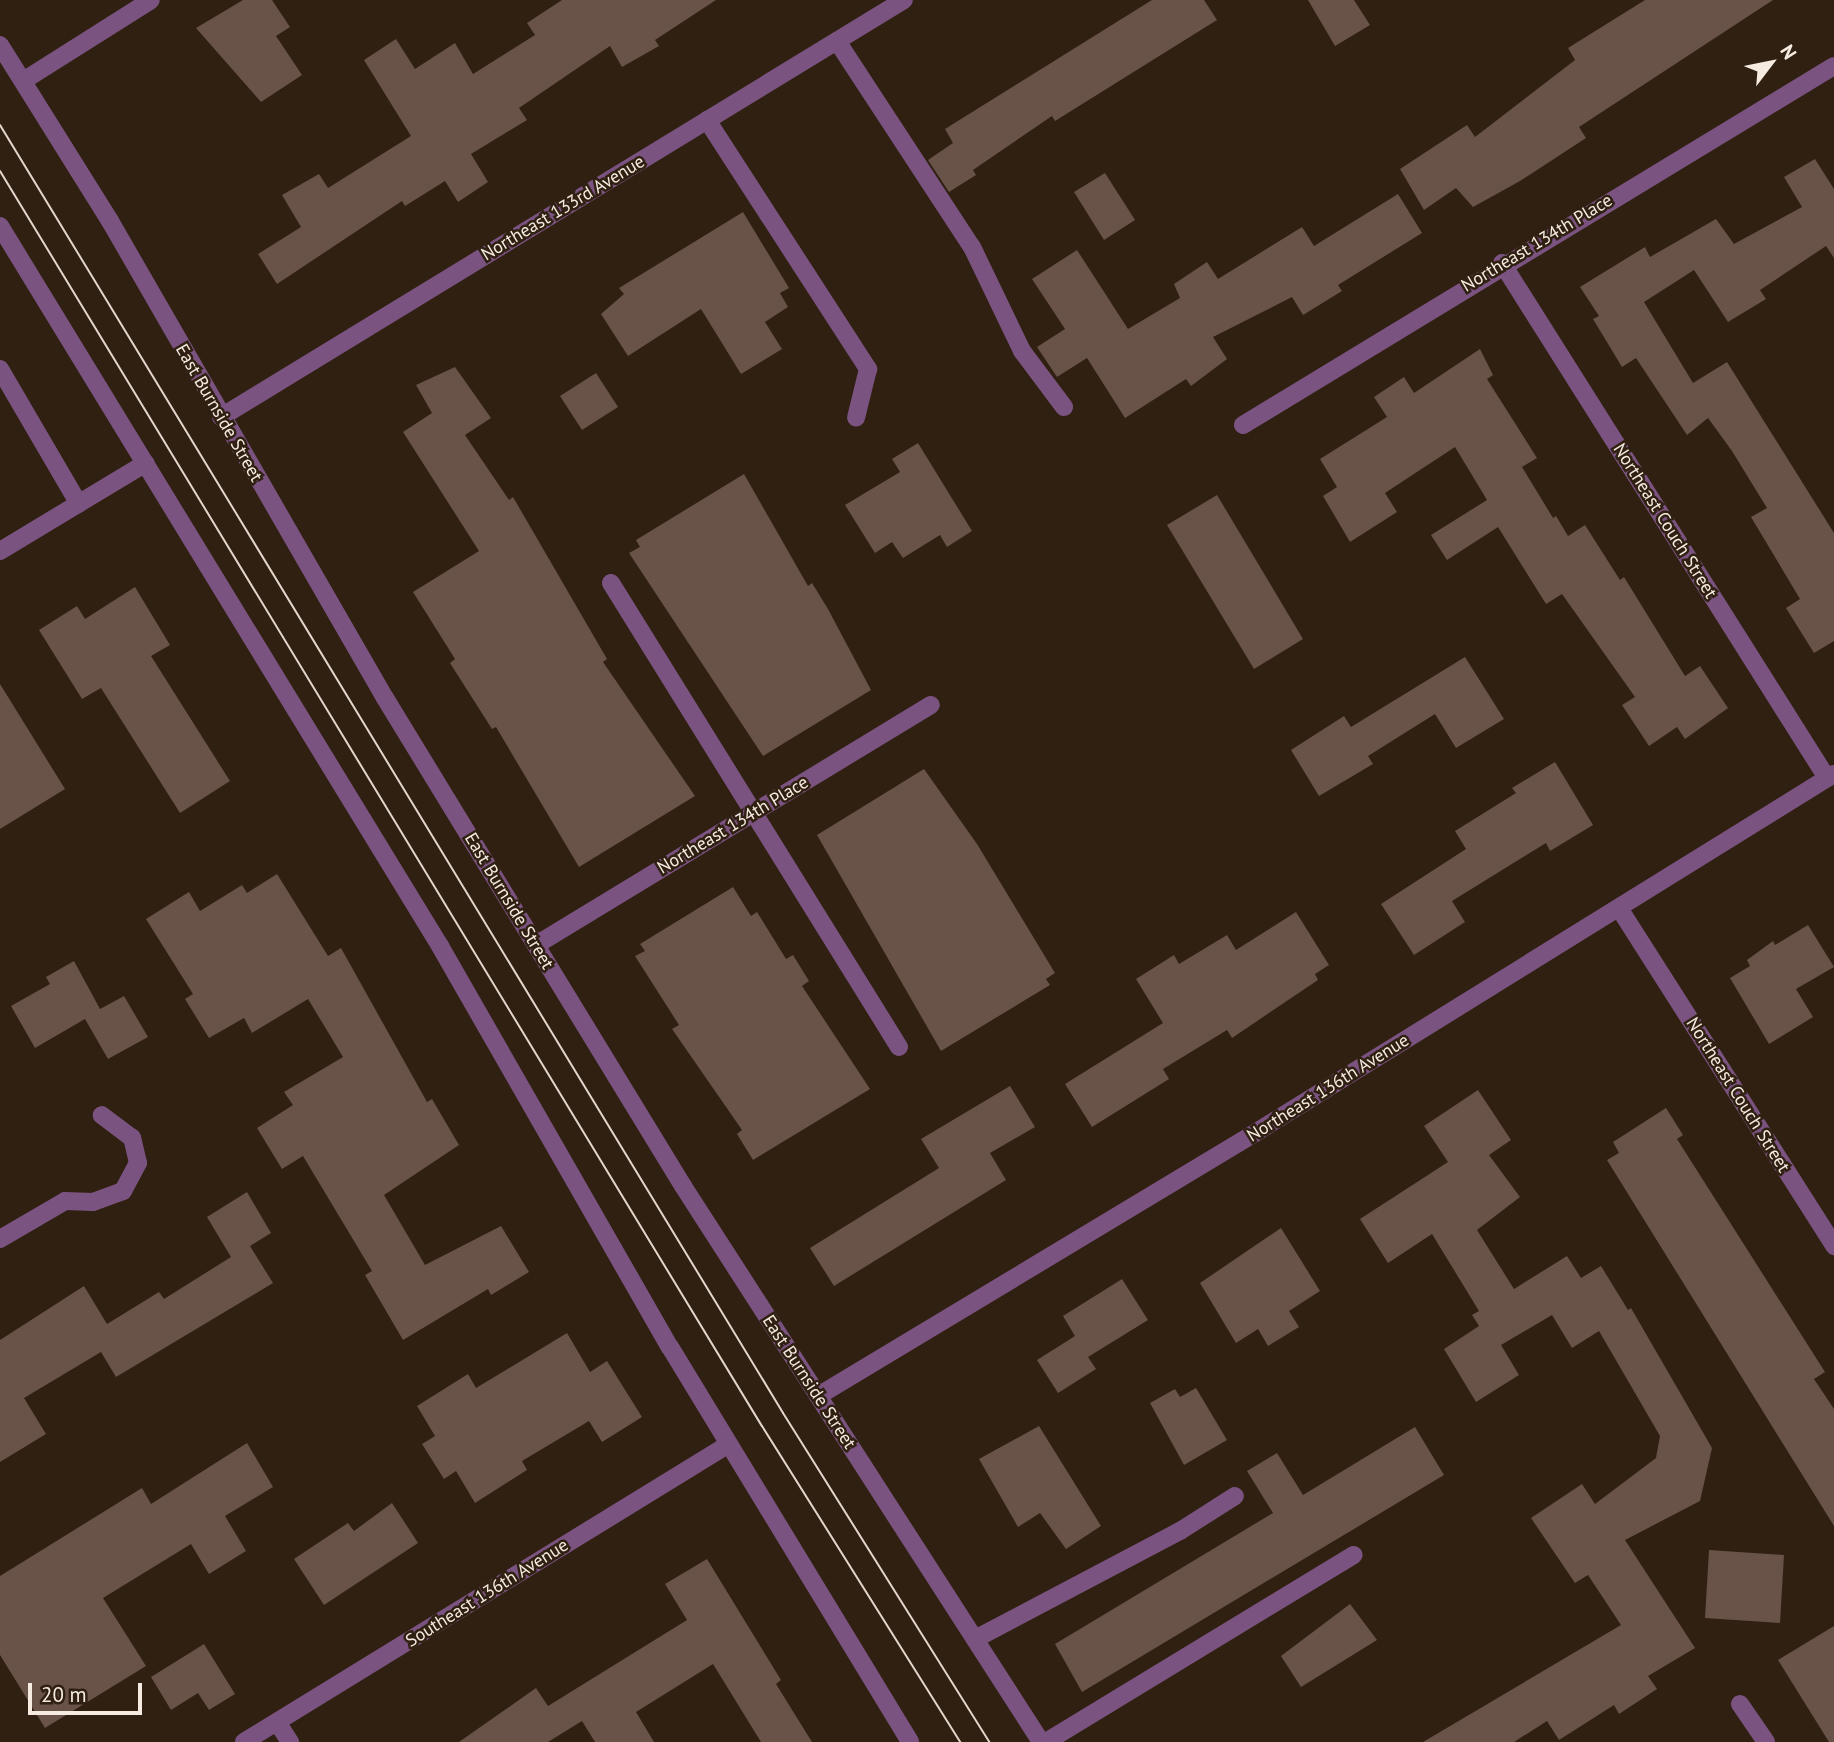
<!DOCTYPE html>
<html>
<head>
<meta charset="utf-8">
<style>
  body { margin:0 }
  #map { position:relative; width:1834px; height:1742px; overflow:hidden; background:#2f2011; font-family:"PT Sans",sans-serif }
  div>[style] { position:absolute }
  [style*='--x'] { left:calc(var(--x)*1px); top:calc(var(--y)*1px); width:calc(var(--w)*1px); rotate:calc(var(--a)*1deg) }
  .building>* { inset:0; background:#695248 }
  .minor>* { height:18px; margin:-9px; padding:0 9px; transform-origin:9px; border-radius:9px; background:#7b5381 }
  .tram>* { height:2px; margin:-1px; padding:0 1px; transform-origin:1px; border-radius:1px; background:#e2d6cc }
  span { translate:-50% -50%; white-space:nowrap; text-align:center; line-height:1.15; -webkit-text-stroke:5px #2f2011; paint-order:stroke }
  .street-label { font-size:18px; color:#f6ebe1 }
  .north { position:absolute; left:1736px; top:28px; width:70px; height:70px; -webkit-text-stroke:5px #2f2011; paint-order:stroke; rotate:58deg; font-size:19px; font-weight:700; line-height:28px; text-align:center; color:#f6ebe1 }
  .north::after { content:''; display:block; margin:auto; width:24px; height:32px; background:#f6ebe1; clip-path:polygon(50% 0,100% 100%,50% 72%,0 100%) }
  .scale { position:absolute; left:28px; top:1683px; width:114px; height:32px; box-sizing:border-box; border:4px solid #f6ebe1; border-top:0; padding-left:9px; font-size:21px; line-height:24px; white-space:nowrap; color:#f6ebe1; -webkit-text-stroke:5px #2f2011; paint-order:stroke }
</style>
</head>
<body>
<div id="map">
  <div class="building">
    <div style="clip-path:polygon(243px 0,272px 0,290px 27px,276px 36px,302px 75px,261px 102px,196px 28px)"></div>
    <div style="clip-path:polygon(562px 0,716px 0,655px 40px,659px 46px,622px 67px,610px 46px,519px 108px,527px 120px,471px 154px,488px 182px,458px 202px,445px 181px,405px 206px,402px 201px,277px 284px,258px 254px,301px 227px,282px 195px,319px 174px,328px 188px,411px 136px,364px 60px,396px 39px,415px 69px,455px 43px,473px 74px,535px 35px,527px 23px)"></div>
    <div style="clip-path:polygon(1152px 0,1204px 0,1217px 20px,1055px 121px,1052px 116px,973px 170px,976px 175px,949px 192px,928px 160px,953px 143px,945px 129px)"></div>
    <div style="clip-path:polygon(1308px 0,1354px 0,1370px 25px,1335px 46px)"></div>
    <div style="clip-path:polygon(1645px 0,1773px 0,1579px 127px,1586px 138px,1520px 181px,1473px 207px,1456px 188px,1424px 210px,1400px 169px,1467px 125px,1475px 137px,1575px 60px,1568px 48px)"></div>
    <div style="clip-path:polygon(1815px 159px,1834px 189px,1834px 258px,1826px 246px,1760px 290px,1766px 299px,1728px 322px,1694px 270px,1644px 302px,1693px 383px,1727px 362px,1834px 533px,1834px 641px,1814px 653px,1786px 608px,1800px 599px,1751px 517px,1767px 508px,1732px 451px,1708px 418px,1687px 435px,1636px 358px,1622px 367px,1593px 319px,1599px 316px,1580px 287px,1645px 247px,1650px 257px,1716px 219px,1734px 244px,1802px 207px,1784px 177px)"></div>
    <div style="clip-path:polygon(1105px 173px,1135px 220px,1104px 240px,1074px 192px)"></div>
    <div style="clip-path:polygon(1398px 194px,1422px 233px,1338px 285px,1342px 291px,1303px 315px,1292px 297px,1213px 337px,1227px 359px,1191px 386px,1186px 379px,1125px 418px,1087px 358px,1057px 377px,1037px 347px,1065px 329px,1032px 279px,1077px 250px,1128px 329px,1180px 298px,1174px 284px,1207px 262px,1218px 279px,1302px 227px,1314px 246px)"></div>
    <div style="clip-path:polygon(743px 212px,789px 288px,780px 293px,788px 307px,765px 322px,782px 349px,741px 374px,701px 309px,628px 356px,601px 314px,624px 294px,619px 288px)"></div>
    <div style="clip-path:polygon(1480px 349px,1493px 375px,1487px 379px,1537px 458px,1522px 467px,1553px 518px,1556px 516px,1568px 536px,1585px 525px,1620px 580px,1624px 577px,1685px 676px,1700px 666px,1728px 708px,1685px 739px,1677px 727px,1649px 746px,1622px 705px,1635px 697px,1562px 594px,1546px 604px,1498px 527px,1447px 560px,1431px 535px,1487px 500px,1455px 447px,1385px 493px,1397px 512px,1350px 542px,1323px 496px,1337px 487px,1320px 459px,1387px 417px,1374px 397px,1404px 377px,1414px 393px)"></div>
    <div style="clip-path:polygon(455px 367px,491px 418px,465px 435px,509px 500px,513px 497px,607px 659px,603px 662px,695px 796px,579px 867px,496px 727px,492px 729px,450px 663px,455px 659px,413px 592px,479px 551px,403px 432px,432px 413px,416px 385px)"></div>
    <div style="clip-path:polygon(596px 373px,618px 407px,582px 430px,560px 396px)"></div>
    <div style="clip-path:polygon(918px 443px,972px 531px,947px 547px,940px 535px,903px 558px,892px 542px,875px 553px,845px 505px,900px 472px,892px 459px)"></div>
    <div style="clip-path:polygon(744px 474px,808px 586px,812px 583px,828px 609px,871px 690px,763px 756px,629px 553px,640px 547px,636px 540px)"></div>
    <div style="clip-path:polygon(1217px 495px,1303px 639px,1254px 669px,1167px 525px)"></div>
    <div style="clip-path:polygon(135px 587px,170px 645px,151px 656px,230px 781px,180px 813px,101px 688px,82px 699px,39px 630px,77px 606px,85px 619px)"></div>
    <div style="clip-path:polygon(1465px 657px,1504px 719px,1456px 748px,1435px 714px,1368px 756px,1373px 764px,1319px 796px,1291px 750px,1344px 716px,1351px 727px)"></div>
    <div style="clip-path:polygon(0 684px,65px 789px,0 829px)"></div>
    <div style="clip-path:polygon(1555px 762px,1593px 825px,1550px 851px,1546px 843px,1452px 901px,1465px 922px,1414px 955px,1381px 904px,1466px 849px,1455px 831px,1516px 793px,1512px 788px)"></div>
    <div style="clip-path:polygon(924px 769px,977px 844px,1055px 973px,1046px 979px,1050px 985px,941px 1051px,817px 835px)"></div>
    <div style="clip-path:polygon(277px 874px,328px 956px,341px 948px,427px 1102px,432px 1099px,459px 1145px,384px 1195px,425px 1265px,501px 1226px,529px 1272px,491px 1295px,488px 1289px,403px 1340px,365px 1275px,372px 1271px,303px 1156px,282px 1169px,257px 1128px,293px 1105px,284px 1092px,343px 1057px,308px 999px,252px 1033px,244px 1018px,209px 1038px,185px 999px,193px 994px,146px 919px,189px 892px,200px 911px,242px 885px,247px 893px)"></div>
    <div style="clip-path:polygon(733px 887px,751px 916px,757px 912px,786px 959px,793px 955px,809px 981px,802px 986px,870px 1089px,753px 1160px,737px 1134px,742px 1130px,672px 1029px,679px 1025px,635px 956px,645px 951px,640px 944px)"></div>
    <div style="clip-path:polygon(1296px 912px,1329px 965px,1315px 974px,1318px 980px,1232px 1038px,1227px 1030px,1163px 1069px,1169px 1079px,1092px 1127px,1065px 1084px,1163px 1023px,1136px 979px,1174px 955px,1179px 964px,1227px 935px,1236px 950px)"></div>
    <div style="clip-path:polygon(1808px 925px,1834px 967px,1796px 989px,1813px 1017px,1769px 1044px,1730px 978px,1750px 966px,1747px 960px,1773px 941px,1775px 945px)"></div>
    <div style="clip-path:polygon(74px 961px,100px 1009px,124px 996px,148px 1037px,108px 1059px,85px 1019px,35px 1048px,11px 1006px,50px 984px,46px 977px)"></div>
    <div style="clip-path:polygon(1010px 1086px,1035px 1127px,990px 1153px,1006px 1180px,834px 1286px,810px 1248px,939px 1168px,921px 1139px)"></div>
    <div style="clip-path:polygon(1478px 1090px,1511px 1140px,1489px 1155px,1520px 1197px,1477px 1230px,1514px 1289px,1567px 1256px,1581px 1278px,1601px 1266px,1628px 1310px,1631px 1308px,1712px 1448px,1700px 1501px,1625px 1540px,1695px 1648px,1648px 1676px,1657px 1689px,1619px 1714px,1614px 1705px,1559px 1740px,1547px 1721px,1514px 1742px,1423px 1742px,1621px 1625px,1588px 1575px,1575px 1583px,1531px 1518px,1582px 1484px,1595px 1504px,1656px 1458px,1660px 1436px,1599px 1331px,1572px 1348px,1552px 1315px,1501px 1345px,1519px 1375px,1476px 1402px,1444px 1349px,1479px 1326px,1472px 1315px,1479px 1311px,1432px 1234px,1388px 1263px,1360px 1219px,1448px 1162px,1424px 1126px)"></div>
    <div style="clip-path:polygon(1666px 1108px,1683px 1135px,1677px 1139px,1825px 1372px,1814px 1379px,1834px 1409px,1834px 1526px,1607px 1160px,1619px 1153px,1613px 1142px)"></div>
    <div style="clip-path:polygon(247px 1192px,271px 1233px,250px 1246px,273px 1283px,116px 1377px,101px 1352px,24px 1398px,46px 1434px,0 1462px,0 1340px,84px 1286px,107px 1324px,159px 1292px,164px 1299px,231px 1257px,207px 1217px)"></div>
    <div style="clip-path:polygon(1281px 1228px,1320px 1291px,1289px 1311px,1299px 1327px,1268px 1346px,1258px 1329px,1236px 1343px,1200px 1283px)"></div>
    <div style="clip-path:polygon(1122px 1279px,1148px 1320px,1088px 1357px,1096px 1369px,1058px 1393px,1037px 1360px,1075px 1336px,1063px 1316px)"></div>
    <div style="clip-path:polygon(567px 1333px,590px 1372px,607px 1361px,642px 1417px,602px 1442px,589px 1421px,522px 1461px,527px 1470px,475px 1503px,456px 1471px,444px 1479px,422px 1444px,435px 1436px,417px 1406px,468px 1374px,476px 1388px)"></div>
    <div style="clip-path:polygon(1196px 1388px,1227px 1440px,1184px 1465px,1150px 1403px,1175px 1389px,1180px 1397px)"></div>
    <div style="clip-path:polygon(1039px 1426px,1101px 1526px,1066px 1549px,1040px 1513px,1018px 1527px,979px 1459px)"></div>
    <div style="clip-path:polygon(1415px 1427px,1444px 1475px,1082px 1692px,1055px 1644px,1273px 1513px,1247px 1471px,1277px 1453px,1303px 1495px)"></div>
    <div style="clip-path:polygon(247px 1443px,273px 1487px,225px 1516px,246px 1551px,209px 1574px,191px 1544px,103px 1598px,146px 1666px,45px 1728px,0 1655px,0 1576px,142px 1488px,151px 1504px)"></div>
    <div style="clip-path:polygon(392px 1503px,418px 1543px,324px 1605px,294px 1559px,348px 1523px,354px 1531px)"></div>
    <div style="clip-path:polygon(1709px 1550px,1784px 1555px,1780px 1623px,1705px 1618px)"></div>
    <div style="clip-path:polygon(707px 1559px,781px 1680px,776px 1684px,812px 1742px,761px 1742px,713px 1664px,636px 1712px,654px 1742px,595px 1742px,582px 1721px,548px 1742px,459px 1742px,536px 1688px,548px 1706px,687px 1620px,665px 1584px)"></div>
    <div style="clip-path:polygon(1350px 1604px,1377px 1640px,1301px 1687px,1281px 1656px)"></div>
    <div style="clip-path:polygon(1834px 1626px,1834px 1742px,1829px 1742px,1778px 1660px)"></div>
    <div style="clip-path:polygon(204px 1644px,235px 1694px,209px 1710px,198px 1693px,171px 1710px,151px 1677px)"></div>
  </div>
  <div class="minor">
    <div style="--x:837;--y:41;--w:246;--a:56.8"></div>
    <div style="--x:972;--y:247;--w:115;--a:64.3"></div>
    <div style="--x:1022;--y:351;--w:70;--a:53.1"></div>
    <div style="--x:0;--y:45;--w:208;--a:58"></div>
    <div style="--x:110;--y:221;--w:551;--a:60.04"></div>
    <div style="--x:385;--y:698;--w:572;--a:58.59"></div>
    <div style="--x:683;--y:1186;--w:661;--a:57.22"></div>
    <div style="--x:23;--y:81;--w:151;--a:-32.3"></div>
    <div style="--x:707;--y:120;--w:297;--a:57.1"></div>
    <div style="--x:868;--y:369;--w:50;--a:103.8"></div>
    <div style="--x:0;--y:226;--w:844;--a:58.57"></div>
    <div style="--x:440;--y:946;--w:462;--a:60.2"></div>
    <div style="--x:670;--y:1347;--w:462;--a:58.7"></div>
    <div style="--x:1502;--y:263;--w:609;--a:57.75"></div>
    <div style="--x:0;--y:369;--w:156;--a:59.7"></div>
    <div style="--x:221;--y:417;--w:800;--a:-31.41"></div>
    <div style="--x:1243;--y:425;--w:691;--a:-31.28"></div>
    <div style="--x:0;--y:551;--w:170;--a:-31.1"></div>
    <div style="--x:611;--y:583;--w:546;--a:58.17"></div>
    <div style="--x:1619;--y:908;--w:401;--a:57.5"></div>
    <div style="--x:536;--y:945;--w:462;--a:-31.3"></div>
    <div style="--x:0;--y:1239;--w:75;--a:-30.3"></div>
    <div style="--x:65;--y:1201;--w:28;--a:2"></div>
    <div style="--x:93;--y:1202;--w:32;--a:-20"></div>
    <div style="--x:123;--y:1191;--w:32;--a:-62"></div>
    <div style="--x:138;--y:1163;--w:26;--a:-103"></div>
    <div style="--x:132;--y:1138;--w:38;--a:-143"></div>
    <div style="--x:818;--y:1396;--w:510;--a:-31.04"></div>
    <div style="--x:1255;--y:1133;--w:681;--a:-31.8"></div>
    <div style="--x:975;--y:1639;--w:232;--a:-27.8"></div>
    <div style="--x:1180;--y:1531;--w:65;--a:-32.5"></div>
    <div style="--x:1740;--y:1704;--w:46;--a:55.6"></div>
    <div style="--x:277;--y:1722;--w:24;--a:57"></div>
    <div style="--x:244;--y:1742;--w:569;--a:-31.57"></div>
    <div style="--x:1046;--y:1742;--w:360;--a:-31.3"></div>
  </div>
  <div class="tram">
    <div style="--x:0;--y:125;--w:1507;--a:58.7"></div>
    <div style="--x:783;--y:1413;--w:388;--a:57.9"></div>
    <div style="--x:0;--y:171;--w:1468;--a:58.74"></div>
    <div style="--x:762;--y:1426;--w:373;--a:57.9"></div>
  </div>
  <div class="street-label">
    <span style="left:563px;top:208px;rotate:-31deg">Northeast 133rd Avenue</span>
    <span style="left:1537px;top:243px;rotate:-31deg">Northeast 134th Place</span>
    <span style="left:219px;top:413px;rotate:60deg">East Burnside Street</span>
    <span style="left:1665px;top:521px;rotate:58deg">Northeast Couch Street</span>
    <span style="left:733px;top:825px;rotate:-31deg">Northeast 134th Place</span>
    <span style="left:509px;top:901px;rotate:59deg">East Burnside Street</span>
    <span style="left:1328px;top:1088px;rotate:-32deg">Northeast 136th Avenue</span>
    <span style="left:1738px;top:1095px;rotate:58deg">Northeast Couch Street</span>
    <span style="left:809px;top:1382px;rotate:57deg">East Burnside Street</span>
    <span style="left:487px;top:1593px;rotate:-32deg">Southeast 136th Avenue</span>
  </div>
  <div class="north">N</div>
  <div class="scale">20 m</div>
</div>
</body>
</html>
